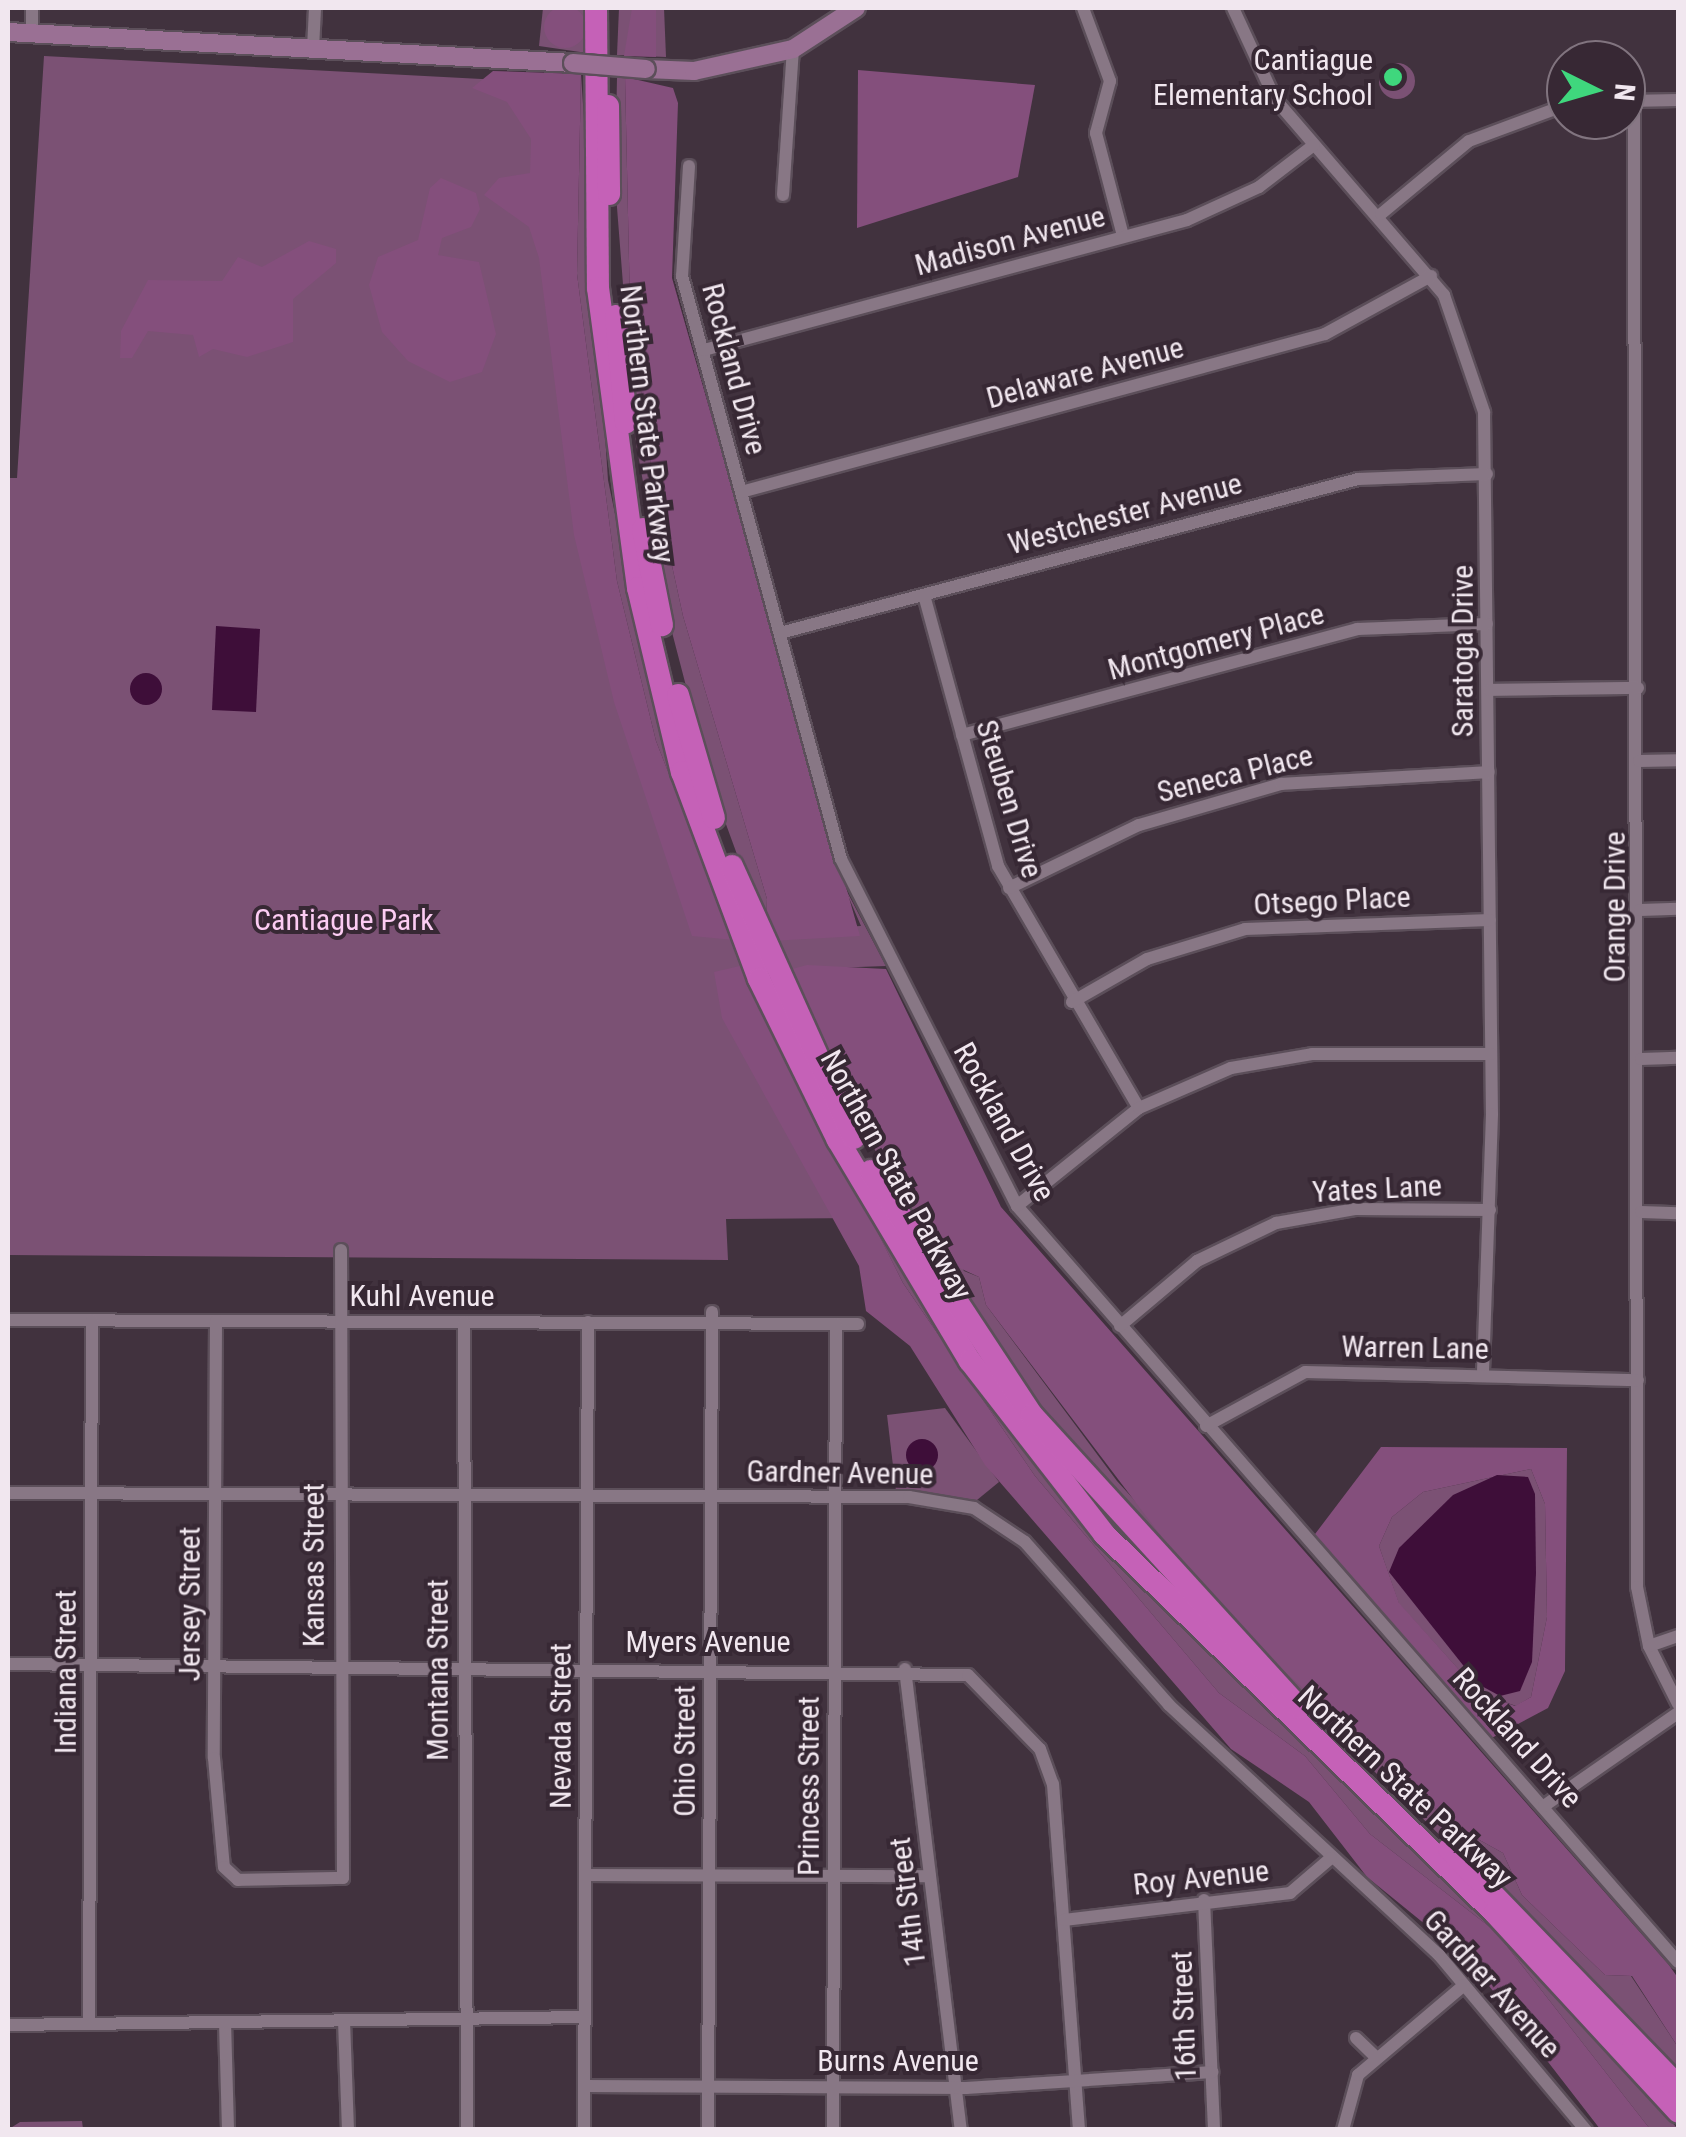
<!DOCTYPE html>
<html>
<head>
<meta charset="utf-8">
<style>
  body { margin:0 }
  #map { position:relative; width:1686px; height:2137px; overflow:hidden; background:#41323e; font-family:"Roboto Condensed",sans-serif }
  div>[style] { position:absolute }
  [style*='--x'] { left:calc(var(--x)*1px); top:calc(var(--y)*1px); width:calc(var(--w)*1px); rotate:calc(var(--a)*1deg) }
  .green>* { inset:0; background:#7b5174 }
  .round { border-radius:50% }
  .forest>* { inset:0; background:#844f7c }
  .water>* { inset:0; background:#3e0e39 }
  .roads { filter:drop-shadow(2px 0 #5c4f5a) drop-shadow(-2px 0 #5c4f5a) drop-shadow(0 2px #5c4f5a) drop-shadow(0 -2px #5c4f5a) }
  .street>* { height:12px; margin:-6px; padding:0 6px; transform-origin:6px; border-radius:6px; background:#887785 }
  .secondary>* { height:18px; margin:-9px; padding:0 9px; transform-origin:9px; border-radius:9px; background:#9a7094 }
  .highway>* { height:22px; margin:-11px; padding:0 11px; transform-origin:11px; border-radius:11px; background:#c561b7 }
  .bridges { filter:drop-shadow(2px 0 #5c4f5a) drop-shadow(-2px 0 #5c4f5a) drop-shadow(0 2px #5c4f5a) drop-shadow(0 -2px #5c4f5a) }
  .secondary-bridge>* { height:18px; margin:-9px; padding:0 9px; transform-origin:9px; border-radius:9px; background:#9a7094 }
  .dots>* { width:28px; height:28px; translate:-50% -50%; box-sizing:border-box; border:5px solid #372834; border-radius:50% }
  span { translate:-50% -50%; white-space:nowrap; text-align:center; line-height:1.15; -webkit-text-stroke:8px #372834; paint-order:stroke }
  .poi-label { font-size:30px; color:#f1e7ef }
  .right { translate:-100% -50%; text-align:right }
  .street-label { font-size:30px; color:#f1e7ef }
  .park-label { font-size:30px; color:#fcccf3 }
  .frame { position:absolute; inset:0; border:10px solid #f1e7ef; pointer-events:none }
  .north { position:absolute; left:1546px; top:40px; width:100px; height:100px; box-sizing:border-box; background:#372834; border:2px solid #81747f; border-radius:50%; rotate:95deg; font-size:28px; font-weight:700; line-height:40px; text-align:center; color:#f1e7ef }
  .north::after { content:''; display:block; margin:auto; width:35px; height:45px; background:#3fd77d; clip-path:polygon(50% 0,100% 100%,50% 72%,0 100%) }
</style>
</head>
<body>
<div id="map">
  <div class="green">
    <div style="clip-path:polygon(543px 8px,589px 8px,587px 53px,539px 46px)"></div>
    <div style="clip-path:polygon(619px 8px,664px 8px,666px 57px,617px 55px)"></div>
    <div style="clip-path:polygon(44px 56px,559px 83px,588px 527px,710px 931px,761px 920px,712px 786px,667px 613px,635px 438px,615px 182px,617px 77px,625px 77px,630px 307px,652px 474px,683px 616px,767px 899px,766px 931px,861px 926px,843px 884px,886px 966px,747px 971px,1073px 1508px,1167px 1611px,1496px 1928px,1678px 2129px,1650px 2129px,1495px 1931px,1370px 1834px,1305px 1756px,1219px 1693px,1035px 1476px,903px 1283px,745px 971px,727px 971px,860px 1218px,726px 1219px,728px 1260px,8px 1255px,8px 478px,17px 478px)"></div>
    <div class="round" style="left:1379px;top:63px;width:36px;height:36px"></div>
    <div style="clip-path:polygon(581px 74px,608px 480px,645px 659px,726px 921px,656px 741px,617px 581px,577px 274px)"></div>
    <div style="clip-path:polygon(790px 982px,964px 1271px,979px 1277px,986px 1305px,1117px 1481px,1311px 1694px,1456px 1827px,1503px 1853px,1522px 1895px,1605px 1975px,1631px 1976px,1678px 2047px,1678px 2067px,1263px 1663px,1081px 1468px,918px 1235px)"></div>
    <div style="clip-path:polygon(945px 1408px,999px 1482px,977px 1500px,896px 1491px,887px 1415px)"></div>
    <div style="clip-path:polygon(1531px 1469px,1545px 1504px,1547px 1617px,1531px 1697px,1516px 1706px,1480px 1693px,1399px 1604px,1379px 1546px,1392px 1517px,1423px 1492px)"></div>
    <div style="clip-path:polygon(82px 2121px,83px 2129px,9px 2129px,20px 2122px)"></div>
  </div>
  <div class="forest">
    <div class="round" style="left:544px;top:6px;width:42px;height:42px"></div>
    <div style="clip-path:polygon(632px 8px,656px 8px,656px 57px,624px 56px)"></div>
    <div style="clip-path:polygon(858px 70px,1035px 85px,1018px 177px,857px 228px)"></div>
    <div style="clip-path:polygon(493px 71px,581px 74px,577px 274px,617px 581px,656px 741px,734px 940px,692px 936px,614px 702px,574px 535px,539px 258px,529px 227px,484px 195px,499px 178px,530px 173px,531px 139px,507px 102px,472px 88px)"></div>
    <div style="clip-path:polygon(625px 77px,673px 88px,678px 103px,672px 278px,860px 936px,771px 941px,766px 931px,767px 899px,683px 616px,652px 474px,630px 307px)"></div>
    <div style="clip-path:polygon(441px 178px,476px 193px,480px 209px,471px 227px,442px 238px,438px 255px,479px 262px,496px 334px,482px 372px,450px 382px,408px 361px,382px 332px,369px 285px,378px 257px,418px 240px,430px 188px)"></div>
    <div style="clip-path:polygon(309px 241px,336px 249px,336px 263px,293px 299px,293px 342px,247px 357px,213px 349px,199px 357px,193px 335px,148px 331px,132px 358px,120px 358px,121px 331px,148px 280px,222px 281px,238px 257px,262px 267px)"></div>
    <div style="clip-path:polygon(744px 965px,903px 1283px,1035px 1476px,1219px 1693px,1305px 1756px,1370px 1834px,1495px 1931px,1650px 2129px,1600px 2129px,1469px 1960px,1367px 1877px,1309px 1802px,1231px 1749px,985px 1465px,910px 1346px,866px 1311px,859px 1266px,722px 1018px,714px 972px)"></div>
    <div style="clip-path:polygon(807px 965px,886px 969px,1001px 1207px,1669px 1965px,1678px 1978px,1678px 2047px,1632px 1976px,1605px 1975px,1522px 1895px,1503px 1853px,1456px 1827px,1218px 1611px,986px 1305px,979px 1277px,953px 1265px,880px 1151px,785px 971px)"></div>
    <div style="clip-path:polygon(evenodd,1381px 1447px,1567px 1448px,1565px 1671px,1548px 1708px,1486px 1741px,1309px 1542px,1381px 1447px,1531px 1469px,1545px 1504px,1547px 1617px,1531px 1697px,1515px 1706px,1480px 1693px,1399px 1603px,1379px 1546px,1392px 1517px,1423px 1492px,1531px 1469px)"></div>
  </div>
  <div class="water">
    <div style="clip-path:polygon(216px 626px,260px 629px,256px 712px,212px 710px)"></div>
    <div class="round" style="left:130px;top:673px;width:32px;height:32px"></div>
    <div class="round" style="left:906px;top:1439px;width:32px;height:32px"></div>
    <div style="clip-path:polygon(1497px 1475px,1528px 1477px,1535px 1494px,1536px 1573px,1532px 1662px,1520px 1691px,1500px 1696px,1478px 1684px,1389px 1572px,1399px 1548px,1453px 1495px)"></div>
  </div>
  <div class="roads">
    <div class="street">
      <div style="--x:1083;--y:8;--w:78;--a:69.7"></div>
      <div style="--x:1110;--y:81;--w:54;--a:105.1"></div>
      <div style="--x:1096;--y:133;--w:106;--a:75.3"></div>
      <div style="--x:1233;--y:8;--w:100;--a:65.2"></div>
      <div style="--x:1275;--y:99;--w:259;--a:49.2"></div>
      <div style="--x:1444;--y:295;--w:124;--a:71.1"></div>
      <div style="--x:1484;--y:412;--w:702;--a:89.35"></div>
      <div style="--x:1492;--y:1114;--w:260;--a:92"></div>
      <div style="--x:32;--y:33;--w:25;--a:-90"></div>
      <div style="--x:313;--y:49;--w:41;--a:-87.2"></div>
      <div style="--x:1628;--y:101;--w:50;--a:-1.1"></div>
      <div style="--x:1634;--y:101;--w:1486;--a:89.88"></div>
      <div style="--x:1637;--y:1587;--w:60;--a:78.5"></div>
      <div style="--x:1649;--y:1646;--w:65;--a:63.4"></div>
      <div style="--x:689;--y:166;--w:110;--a:93.6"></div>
      <div style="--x:682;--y:276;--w:604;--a:74.74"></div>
      <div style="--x:841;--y:859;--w:389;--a:63.1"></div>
      <div style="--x:1017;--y:1206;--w:1004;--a:48.84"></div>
      <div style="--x:783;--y:195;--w:146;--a:-86.1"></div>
      <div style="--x:1381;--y:214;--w:114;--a:-39.7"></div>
      <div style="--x:1469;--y:141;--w:103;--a:-20.4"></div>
      <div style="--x:704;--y:350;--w:500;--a:-15.06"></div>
      <div style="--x:1187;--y:220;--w:79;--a:-24.6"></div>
      <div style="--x:1259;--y:187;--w:69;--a:-37.4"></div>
      <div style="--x:741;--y:492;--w:605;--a:-15.14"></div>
      <div style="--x:1325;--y:334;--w:121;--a:-28.7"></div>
      <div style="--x:924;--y:595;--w:281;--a:74.7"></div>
      <div style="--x:998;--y:866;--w:280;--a:59.8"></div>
      <div style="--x:780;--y:633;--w:598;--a:-14.92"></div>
      <div style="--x:1358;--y:479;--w:129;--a:-2.2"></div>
      <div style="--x:1489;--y:690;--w:149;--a:-0.8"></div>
      <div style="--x:962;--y:735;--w:409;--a:-15"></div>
      <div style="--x:1357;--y:629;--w:130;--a:-2.2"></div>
      <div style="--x:1639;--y:761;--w:39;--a:-1"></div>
      <div style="--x:1009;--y:888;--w:144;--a:-25.9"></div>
      <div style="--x:1139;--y:825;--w:148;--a:-16.1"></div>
      <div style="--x:1281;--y:784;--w:208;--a:-3.3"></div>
      <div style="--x:1640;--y:910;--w:38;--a:-2"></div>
      <div style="--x:1072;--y:1002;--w:86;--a:-29.8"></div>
      <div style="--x:1147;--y:959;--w:102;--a:-17"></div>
      <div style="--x:1245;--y:929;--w:245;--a:-2.1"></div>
      <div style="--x:1641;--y:1059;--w:37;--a:-2"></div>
      <div style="--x:1017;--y:1206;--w:156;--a:-38.8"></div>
      <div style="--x:1139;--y:1108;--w:100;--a:-23.5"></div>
      <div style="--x:1231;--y:1068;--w:82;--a:-9.8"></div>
      <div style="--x:1312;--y:1054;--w:179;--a:0"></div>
      <div style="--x:1641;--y:1212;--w:37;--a:2"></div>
      <div style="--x:8;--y:1320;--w:850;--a:0.27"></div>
      <div style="--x:216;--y:1321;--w:437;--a:90.3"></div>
      <div style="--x:214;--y:1758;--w:109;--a:84.8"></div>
      <div style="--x:224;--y:1867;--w:19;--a:43"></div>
      <div style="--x:238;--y:1880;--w:105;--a:-1.1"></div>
      <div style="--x:343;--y:1878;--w:628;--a:-90.18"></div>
      <div style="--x:464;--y:1322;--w:808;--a:89.79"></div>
      <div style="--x:1120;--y:1326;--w:101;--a:-40.2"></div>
      <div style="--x:1197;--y:1261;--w:88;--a:-25.7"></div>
      <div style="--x:1276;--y:1223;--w:80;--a:-10"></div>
      <div style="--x:1355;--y:1209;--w:135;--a:0.4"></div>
      <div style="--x:1206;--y:1426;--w:113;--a:-28.6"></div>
      <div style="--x:1305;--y:1372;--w:333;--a:1.4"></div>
      <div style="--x:8;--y:1493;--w:901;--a:0.25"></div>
      <div style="--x:909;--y:1497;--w:66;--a:9.6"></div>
      <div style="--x:974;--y:1508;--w:61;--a:33.7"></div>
      <div style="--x:1025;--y:1542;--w:217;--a:48.5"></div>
      <div style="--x:1169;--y:1705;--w:368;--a:42.8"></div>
      <div style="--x:1439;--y:1955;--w:229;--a:50"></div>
      <div style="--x:1649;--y:1646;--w:31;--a:-19"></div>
      <div style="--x:8;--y:1664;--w:960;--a:0.66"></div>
      <div style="--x:968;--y:1675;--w:103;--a:45.8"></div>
      <div style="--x:1040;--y:1749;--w:37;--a:70"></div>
      <div style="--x:1053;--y:1784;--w:347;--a:85.7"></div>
      <div style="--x:905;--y:1669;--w:464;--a:83.1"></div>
      <div style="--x:1544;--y:1806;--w:163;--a:-34.8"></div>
      <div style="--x:586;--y:1875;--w:344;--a:0.2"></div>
      <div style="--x:1204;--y:1900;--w:230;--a:87.5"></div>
      <div style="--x:1064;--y:1920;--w:228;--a:-6.8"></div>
      <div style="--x:1290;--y:1893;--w:54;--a:-40.5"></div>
      <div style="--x:344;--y:2021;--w:109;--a:87.9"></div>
      <div style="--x:225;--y:2022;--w:108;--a:88.4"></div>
      <div style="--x:89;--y:2024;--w:704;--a:-89.76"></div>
      <div style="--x:8;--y:2025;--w:577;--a:-0.79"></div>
      <div style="--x:1356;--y:2038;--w:29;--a:44"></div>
      <div style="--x:585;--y:2086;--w:381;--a:0.3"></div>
      <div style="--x:966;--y:2088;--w:247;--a:-3.7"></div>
      <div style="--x:584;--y:2130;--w:808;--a:-89.72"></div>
      <div style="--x:708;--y:2130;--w:818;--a:-89.72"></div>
      <div style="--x:833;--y:2130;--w:806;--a:-89.79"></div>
      <div style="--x:1343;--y:2130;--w:57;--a:-74.7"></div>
      <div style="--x:1358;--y:2075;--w:139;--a:-40.3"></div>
    </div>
    <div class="secondary">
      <div style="--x:8;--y:32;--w:566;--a:3.14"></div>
      <div style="--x:646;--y:69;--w:48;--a:2.4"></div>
      <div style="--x:694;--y:71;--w:101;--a:-12.5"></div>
      <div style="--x:793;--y:49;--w:75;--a:-33.1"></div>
    </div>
    <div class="highway">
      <div style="--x:596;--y:8;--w:280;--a:89.6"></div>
      <div style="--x:598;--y:288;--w:303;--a:82.4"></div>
      <div style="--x:638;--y:588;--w:189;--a:76.6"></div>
      <div style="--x:682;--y:772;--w:221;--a:69.6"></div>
      <div style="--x:759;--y:979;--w:179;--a:63.9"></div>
      <div style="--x:838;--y:1140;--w:257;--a:59.2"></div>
      <div style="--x:970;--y:1361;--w:219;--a:52.2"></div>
      <div style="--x:1104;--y:1534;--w:545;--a:44.11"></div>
      <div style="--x:1495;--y:1913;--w:270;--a:47.3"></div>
      <div style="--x:608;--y:106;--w:88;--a:89.3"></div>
      <div style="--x:616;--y:316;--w:107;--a:84.7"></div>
      <div style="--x:643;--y:529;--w:98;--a:78.8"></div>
      <div style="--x:678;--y:695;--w:128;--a:73.7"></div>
      <div style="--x:732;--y:866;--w:298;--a:65.8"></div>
      <div style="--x:871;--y:1171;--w:292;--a:56.6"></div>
      <div style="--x:1032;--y:1415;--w:396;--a:47.6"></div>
      <div style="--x:1449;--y:1849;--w:330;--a:46"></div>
    </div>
  </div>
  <div class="bridges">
    <div class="secondary-bridge">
      <div style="--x:573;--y:63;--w:73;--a:4.7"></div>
    </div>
  </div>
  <div class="dots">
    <div style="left:1393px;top:77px;background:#3fd77d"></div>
  </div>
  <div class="poi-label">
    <span class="right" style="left:1373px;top:77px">Cantiague<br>Elementary School</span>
  </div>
  <div class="street-label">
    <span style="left:1010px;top:241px;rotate:-15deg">Madison Avenue</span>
    <span style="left:734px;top:369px;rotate:75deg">Rockland Drive</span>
    <span style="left:1085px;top:373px;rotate:-15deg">Delaware Avenue</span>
    <span style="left:647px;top:424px;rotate:83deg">Northern State Parkway</span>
    <span style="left:1125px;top:514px;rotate:-15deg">Westchester Avenue</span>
    <span style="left:1216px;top:642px;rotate:-15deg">Montgomery Place</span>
    <span style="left:1463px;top:651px;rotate:-90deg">Saratoga Drive</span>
    <span style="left:1235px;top:774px;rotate:-14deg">Seneca Place</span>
    <span style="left:1009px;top:799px;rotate:73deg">Steuben Drive</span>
    <span style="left:1332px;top:901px;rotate:-3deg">Otsego Place</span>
    <span style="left:1615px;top:907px;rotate:-90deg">Orange Drive</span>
    <span style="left:1004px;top:1122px;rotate:61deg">Rockland Drive</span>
    <span style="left:896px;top:1175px;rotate:61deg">Northern State Parkway</span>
    <span style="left:1377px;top:1189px;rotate:-3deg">Yates Lane</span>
    <span style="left:422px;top:1296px">Kuhl Avenue</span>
    <span style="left:1415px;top:1348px;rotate:1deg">Warren Lane</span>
    <span style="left:840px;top:1473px;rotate:1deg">Gardner Avenue</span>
    <span style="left:314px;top:1565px;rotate:-90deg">Kansas Street</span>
    <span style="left:190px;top:1604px;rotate:-90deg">Jersey Street</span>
    <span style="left:708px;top:1642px">Myers Avenue</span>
    <span style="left:438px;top:1670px;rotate:-90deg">Montana Street</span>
    <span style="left:66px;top:1672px;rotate:-90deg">Indiana Street</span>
    <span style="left:561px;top:1726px;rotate:-90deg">Nevada Street</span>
    <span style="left:1517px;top:1738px;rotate:48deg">Rockland Drive</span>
    <span style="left:685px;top:1751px;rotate:-90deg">Ohio Street</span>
    <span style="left:809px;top:1786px;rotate:-90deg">Princess Street</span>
    <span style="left:1405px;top:1787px;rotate:43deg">Northern State Parkway</span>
    <span style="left:1201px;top:1878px;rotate:-6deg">Roy Avenue</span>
    <span style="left:908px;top:1902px;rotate:-97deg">14th Street</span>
    <span style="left:1492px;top:1984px;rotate:48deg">Gardner Avenue</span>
    <span style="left:1184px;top:2016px;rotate:-92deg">16th Street</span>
    <span style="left:898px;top:2061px">Burns Avenue</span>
  </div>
  <div class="park-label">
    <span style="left:344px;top:920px">Cantiague Park</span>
  </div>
  <div class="frame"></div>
  <div class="north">N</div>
</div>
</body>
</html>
